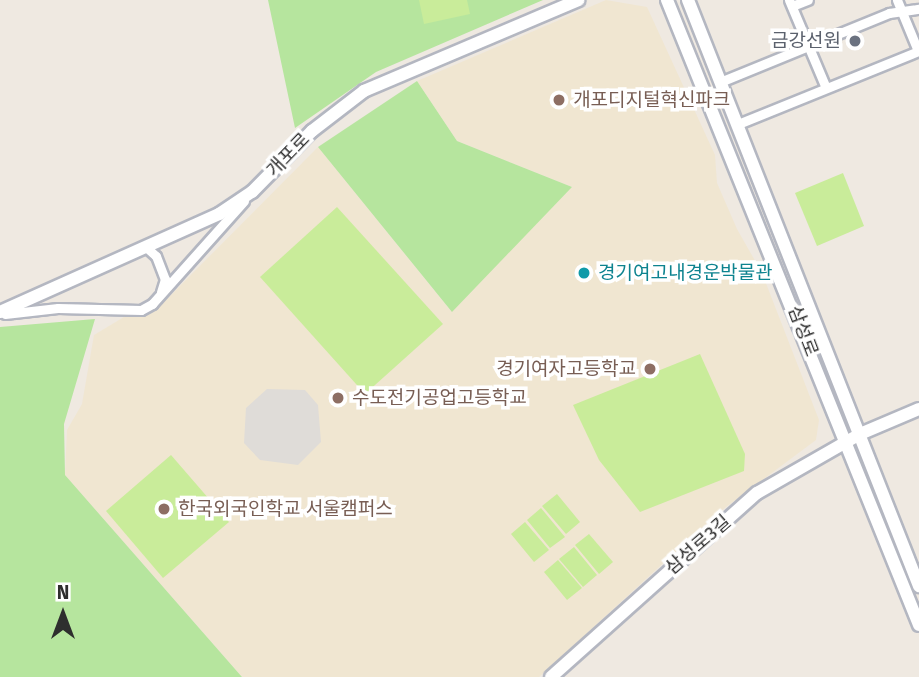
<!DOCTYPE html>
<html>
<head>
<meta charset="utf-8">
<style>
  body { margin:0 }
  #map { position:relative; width:919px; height:677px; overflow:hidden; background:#efe9e1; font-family:"Fira Sans","Noto Sans KR",sans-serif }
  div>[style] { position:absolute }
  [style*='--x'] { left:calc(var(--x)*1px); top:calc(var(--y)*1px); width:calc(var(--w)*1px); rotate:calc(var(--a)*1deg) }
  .education>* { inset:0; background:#f0e6d1 }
  .green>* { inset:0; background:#b6e59e }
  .pitch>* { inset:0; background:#c9ec9a }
  .plaza>* { inset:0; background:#dfdcd8 }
  .roads { filter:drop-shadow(2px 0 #b4b7c1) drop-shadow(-2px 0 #b4b7c1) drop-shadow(0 2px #b4b7c1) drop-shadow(0 -2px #b4b7c1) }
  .street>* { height:9px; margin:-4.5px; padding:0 4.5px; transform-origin:4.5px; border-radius:4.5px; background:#fff }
  .secondary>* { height:12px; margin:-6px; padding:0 6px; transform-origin:6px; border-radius:6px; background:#fff }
  .dots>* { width:19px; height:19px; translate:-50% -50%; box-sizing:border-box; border:4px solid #fff; border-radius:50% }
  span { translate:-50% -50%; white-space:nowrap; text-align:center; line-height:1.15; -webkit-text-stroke:7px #fff; paint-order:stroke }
  .worship-label { font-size:19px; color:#5b616d }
  .right { translate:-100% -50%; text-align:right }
  .education-label { font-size:19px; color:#785e54 }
  .left { translate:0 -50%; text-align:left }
  .street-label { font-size:19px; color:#2e2e2e }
  .culture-label { font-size:19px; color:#0d838f }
  .north { position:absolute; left:28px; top:579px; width:70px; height:70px; -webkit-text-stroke:5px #fff; paint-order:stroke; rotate:0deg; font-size:19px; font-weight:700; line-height:28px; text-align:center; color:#2e2e2e }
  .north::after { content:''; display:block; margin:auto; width:24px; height:32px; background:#2e2e2e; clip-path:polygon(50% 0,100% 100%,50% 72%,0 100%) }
</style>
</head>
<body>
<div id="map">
  <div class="education">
    <div style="clip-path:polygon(606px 0,647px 7px,715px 155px,717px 183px,737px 229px,762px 273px,819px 420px,816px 440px,718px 513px,539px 677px,242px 677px,65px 475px,67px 430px,82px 404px,94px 335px,129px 314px,163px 303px,318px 147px,451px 311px,572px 187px,457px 141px,417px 81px)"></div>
  </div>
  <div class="green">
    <div style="clip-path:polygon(268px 0,543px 0,376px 72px,295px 128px)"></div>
    <div style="clip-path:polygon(417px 81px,457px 141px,572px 187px,452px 312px,318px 147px)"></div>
    <div style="clip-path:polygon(95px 319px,64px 424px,65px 475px,242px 677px,0 677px,0 327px)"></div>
  </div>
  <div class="pitch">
    <div style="clip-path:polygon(419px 0,467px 0,470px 14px,424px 24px)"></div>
    <div style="clip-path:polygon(843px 173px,864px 226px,817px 246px,795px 193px)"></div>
    <div style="clip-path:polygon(337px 207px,443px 324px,365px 394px,260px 277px)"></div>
    <div style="clip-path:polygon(700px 354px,745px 454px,744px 471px,640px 512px,599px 460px,573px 405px)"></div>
    <div style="clip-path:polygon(171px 455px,229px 522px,163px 578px,106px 511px)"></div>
    <div style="clip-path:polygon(557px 494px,580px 522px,566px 534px,542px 506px)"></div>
    <div style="clip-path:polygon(541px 508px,565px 537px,550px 548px,527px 520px)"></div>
    <div style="clip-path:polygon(525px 522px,549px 550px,534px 562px,511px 534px)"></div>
    <div style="clip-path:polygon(589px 534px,613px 562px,599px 574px,575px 545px)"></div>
    <div style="clip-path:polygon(574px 547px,597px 575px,583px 587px,559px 559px)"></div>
    <div style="clip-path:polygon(558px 560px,582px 588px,567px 600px,544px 572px)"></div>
  </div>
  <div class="plaza">
    <div style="clip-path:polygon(267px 389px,305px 390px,318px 405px,321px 442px,298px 465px,260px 460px,244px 443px,246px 408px)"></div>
  </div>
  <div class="roads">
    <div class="street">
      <div style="--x:789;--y:0;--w:95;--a:67.2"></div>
      <div style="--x:897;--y:0;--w:55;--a:67.6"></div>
      <div style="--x:792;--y:6;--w:17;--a:-21"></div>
      <div style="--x:720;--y:82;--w:183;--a:-22.2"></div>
      <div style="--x:889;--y:13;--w:30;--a:-8"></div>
      <div style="--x:738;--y:124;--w:195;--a:-22"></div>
      <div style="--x:147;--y:248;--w:12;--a:42"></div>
      <div style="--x:156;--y:256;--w:25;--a:69"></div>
      <div style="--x:165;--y:279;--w:14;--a:107"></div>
      <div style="--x:5;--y:314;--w:53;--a:-6.5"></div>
      <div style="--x:58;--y:308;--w:83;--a:1.4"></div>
      <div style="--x:141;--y:310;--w:13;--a:-29"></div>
      <div style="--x:152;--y:304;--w:138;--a:-48.2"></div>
    </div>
    <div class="secondary">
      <div style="--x:667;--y:0;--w:674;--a:68.04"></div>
      <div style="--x:688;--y:0;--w:630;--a:68.49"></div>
      <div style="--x:0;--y:312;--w:240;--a:-24.1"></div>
      <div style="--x:219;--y:214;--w:40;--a:-34"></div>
      <div style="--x:252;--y:192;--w:86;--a:-45.5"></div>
      <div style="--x:312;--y:131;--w:66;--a:-37.6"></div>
      <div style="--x:364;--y:91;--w:233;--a:-23"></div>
      <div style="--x:551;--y:677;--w:276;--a:-41.8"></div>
      <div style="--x:757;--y:493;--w:119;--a:-29.8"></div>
      <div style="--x:860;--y:434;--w:64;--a:-23"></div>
    </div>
  </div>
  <div class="dots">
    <div style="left:855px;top:41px;background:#6b7280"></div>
    <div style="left:559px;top:100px;background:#8d6e63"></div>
    <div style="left:584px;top:273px;background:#0f9aa8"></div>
    <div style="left:650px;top:369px;background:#8d6e63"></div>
    <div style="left:338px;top:398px;background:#8d6e63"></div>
    <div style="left:164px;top:509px;background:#8d6e63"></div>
  </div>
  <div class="worship-label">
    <span class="right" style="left:841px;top:41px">금강선원</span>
  </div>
  <div class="education-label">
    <span class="left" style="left:573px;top:100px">개포디지털혁신파크</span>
    <span class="right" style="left:636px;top:369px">경기여자고등학교</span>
    <span class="left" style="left:352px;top:398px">수도전기공업고등학교</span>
    <span class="left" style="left:178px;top:509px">한국외국인학교 서울캠퍼스</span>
  </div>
  <div class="street-label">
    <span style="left:288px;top:155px;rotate:-46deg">개포로</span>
    <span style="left:803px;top:331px;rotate:69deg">삼성로</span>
    <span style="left:698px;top:545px;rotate:-41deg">삼성로3길</span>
  </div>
  <div class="culture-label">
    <span class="left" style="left:598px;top:273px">경기여고내경운박물관</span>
  </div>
  <div class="north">N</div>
</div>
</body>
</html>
